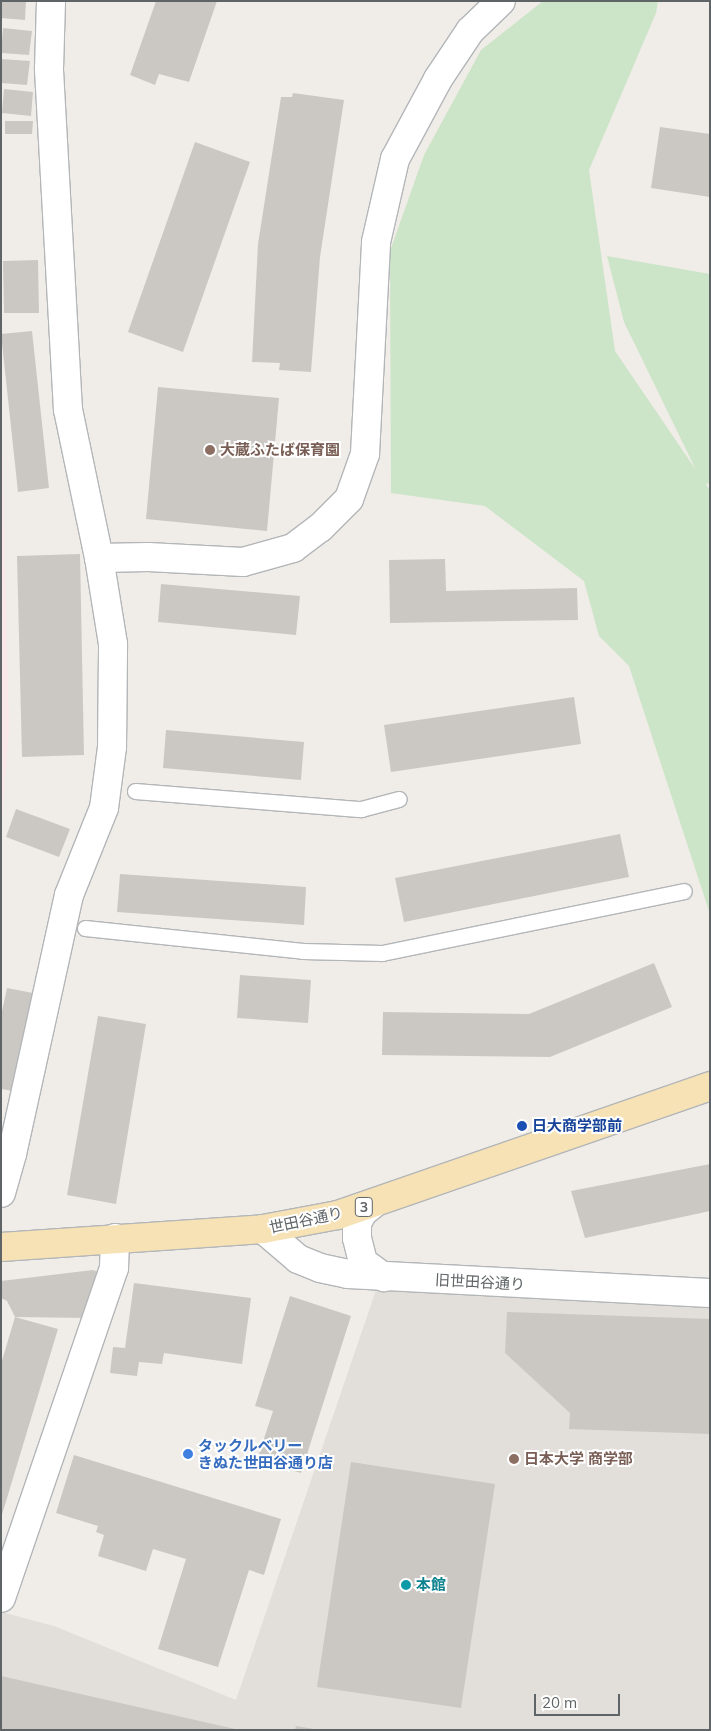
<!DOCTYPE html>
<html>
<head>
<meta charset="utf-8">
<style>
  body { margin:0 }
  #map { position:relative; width:711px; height:1731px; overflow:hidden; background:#f0ede8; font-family:Mulish,"Noto Sans JP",sans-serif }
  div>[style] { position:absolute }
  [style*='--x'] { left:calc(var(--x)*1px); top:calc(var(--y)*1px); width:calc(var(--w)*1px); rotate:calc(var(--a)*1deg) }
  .education>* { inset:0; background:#e2ded9 }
  .medical>* { inset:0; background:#fae7e8 }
  .green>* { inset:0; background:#cce4c7 }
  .building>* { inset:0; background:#cbc8c4 }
  .roads { filter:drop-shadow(1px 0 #b3b6b8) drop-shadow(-1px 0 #b3b6b8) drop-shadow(0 1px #b3b6b8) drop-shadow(0 -1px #b3b6b8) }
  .service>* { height:15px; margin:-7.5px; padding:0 7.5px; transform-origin:7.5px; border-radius:7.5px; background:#fff }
  .minor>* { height:28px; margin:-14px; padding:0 14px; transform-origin:14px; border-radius:14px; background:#fff }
  .tertiary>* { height:28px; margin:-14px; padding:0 14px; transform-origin:14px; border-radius:14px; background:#fff }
  .primary>* { height:28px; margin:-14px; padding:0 14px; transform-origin:14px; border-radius:14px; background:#f7e2b6 }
  .dots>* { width:14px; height:14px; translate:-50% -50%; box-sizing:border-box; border:2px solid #fff; border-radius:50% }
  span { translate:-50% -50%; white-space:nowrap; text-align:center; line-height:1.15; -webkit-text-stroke:4px #fff; paint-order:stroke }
  .shield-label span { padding:1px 4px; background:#fff; border:1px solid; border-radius:4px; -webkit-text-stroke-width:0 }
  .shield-label { font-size:14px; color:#5f6466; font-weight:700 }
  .education-label { font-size:15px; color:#785e54; font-weight:700 }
  .left { translate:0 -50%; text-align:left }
  .transit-label { font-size:15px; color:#164399; font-weight:700 }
  .street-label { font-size:15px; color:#5f6466 }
  .shop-label { font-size:15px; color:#366cbe; font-weight:700 }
  .culture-label { font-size:15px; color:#0d838f; font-weight:700 }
  .frame { position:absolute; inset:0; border:2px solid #5f6466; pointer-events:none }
  .scale { position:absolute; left:534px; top:1694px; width:86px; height:22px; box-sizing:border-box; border:2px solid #5f6466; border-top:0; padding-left:6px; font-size:15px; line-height:18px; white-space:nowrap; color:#5f6466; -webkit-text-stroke:4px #fff; paint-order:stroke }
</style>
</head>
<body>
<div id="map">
  <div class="education">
    <div style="clip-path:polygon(376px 1290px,710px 1306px,710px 1730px,1px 1730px,1px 1612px,54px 1626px,236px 1700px)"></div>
  </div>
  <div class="medical">
    <div style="clip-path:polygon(1px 400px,9px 730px,1px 829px)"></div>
  </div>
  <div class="green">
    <div style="clip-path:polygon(543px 1px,658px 1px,656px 13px,589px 170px,615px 351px,696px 470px,624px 322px,607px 256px,710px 274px,710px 483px,706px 484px,710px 490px,710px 914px,629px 666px,599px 636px,584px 581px,485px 506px,391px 493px,390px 251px,424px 155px,481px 50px)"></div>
  </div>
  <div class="building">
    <div style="clip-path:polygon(1px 1px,26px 1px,25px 20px,1px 18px)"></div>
    <div style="clip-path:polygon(156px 1px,217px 1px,189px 82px,159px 74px,155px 85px,130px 75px)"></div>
    <div style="clip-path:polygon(3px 28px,32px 31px,29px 55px,1px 53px)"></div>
    <div style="clip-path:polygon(1px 59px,30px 61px,27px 85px,1px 83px)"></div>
    <div style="clip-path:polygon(4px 89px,33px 92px,31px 116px,2px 113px)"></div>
    <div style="clip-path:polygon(293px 93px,344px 100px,320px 257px,311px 372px,279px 370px,280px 363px,252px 362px,258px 244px,281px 97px,292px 97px)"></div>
    <div style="clip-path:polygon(5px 121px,33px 121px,32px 134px,5px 134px)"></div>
    <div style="clip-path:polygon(660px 127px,710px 134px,710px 197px,651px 188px)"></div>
    <div style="clip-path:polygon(195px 142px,250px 162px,183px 352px,128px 332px)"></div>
    <div style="clip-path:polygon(38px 260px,39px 313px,4px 313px,3px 261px)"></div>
    <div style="clip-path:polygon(32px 331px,49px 488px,18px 492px,1px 334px)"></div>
    <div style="clip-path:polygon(158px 387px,279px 398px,267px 531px,146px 519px)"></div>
    <div style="clip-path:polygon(80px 554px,84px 755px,22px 757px,17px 556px)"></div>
    <div style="clip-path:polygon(445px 559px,446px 591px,577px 588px,578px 620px,390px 623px,389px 560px)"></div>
    <div style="clip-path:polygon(161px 584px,300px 596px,296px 635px,158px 622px)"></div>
    <div style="clip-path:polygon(574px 697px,581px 744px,391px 772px,384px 725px)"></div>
    <div style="clip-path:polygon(166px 730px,304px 742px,301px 780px,163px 768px)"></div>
    <div style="clip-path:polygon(16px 809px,70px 829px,59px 857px,6px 837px)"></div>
    <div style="clip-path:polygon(620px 834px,629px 877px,404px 922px,395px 878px)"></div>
    <div style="clip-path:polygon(120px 874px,306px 887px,304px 925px,117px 912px)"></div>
    <div style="clip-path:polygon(654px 963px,672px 1007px,550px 1057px,382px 1055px,383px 1012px,529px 1014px)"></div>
    <div style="clip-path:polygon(240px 975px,311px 980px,308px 1023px,237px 1018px)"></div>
    <div style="clip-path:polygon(7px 988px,33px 993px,13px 1091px,1px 1089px,1px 1016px)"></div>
    <div style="clip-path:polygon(98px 1016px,146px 1024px,116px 1204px,67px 1195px)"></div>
    <div style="clip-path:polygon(710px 1164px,710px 1211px,585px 1238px,571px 1191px)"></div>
    <div style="clip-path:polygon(93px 1270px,104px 1274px,88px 1318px,15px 1317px,58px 1329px,1px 1518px,1px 1364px,15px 1317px,7px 1301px,9px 1302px,1px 1298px,1px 1281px)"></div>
    <div style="clip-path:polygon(134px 1283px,251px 1298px,242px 1364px,164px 1353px,162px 1364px,139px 1362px,137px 1376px,110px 1373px,113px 1347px,125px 1348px)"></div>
    <div style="clip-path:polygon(290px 1296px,351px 1316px,301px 1473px,257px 1460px,273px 1411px,255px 1406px)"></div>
    <div style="clip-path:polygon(507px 1312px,710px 1319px,710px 1434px,569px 1429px,570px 1413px,505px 1353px)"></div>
    <div style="clip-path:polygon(74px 1455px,281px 1519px,264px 1575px,249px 1570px,218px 1667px,158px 1649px,186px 1559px,153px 1549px,146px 1571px,98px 1556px,104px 1535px,96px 1532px,98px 1526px,56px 1513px)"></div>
    <div style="clip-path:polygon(351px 1462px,495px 1484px,461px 1708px,317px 1687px)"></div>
    <div style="clip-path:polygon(1px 1676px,235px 1729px,235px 1730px,1px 1730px)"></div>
    <div style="clip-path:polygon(296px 1726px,314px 1729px,314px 1730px,295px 1730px)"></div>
  </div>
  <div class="roads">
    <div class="service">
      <div style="--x:135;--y:791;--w:227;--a:4.6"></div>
      <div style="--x:361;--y:809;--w:39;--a:-15"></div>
      <div style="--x:85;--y:928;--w:219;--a:6"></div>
      <div style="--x:303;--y:951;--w:79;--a:1.5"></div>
      <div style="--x:382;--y:953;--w:308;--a:-11.6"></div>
    </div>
    <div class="minor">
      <div style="--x:99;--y:558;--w:49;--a:-1.2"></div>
      <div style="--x:148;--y:557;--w:95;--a:3"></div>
      <div style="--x:243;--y:562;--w:52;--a:-15.6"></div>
      <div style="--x:293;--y:548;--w:34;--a:-37"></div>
      <div style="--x:320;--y:528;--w:41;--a:-45"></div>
      <div style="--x:349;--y:499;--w:48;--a:-70.4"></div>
      <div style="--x:365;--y:454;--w:212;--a:-87"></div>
      <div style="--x:376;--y:242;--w:85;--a:-77.1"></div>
      <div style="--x:395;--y:159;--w:91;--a:-61.7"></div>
      <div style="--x:438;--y:79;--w:58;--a:-56.3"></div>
      <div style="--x:470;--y:31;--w:43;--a:-44.1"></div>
      <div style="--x:1;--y:1193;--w:41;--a:-74.2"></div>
      <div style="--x:12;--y:1154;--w:265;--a:-77.6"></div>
      <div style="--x:69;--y:895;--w:94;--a:-68.1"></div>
      <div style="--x:104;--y:808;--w:62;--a:-82.5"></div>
      <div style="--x:112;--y:747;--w:103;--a:-89.4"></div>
      <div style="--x:113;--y:644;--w:87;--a:-99.2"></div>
      <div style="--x:99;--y:558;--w:151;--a:-101.8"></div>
      <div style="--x:68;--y:410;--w:342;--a:-93.2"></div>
      <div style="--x:49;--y:69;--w:68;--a:-88.3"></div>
      <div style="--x:1;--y:1598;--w:349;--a:-71.1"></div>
      <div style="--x:114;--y:1268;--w:30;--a:-88"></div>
    </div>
    <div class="tertiary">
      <div style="--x:373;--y:1204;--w:13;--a:141"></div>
      <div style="--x:363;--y:1212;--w:13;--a:119"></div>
      <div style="--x:357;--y:1223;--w:15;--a:90"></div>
      <div style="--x:357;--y:1238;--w:25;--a:76"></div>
      <div style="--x:363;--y:1262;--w:26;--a:36"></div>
      <div style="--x:263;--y:1229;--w:46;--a:40.6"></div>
      <div style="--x:298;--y:1259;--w:24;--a:22"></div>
      <div style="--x:320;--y:1268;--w:29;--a:12"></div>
      <div style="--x:348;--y:1274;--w:362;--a:3"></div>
    </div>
    <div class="primary">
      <div style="--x:1;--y:1247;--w:263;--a:-3.9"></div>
      <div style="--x:263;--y:1229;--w:76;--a:-10.6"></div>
      <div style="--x:338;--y:1215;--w:394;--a:-19.1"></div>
    </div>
  </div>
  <div class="dots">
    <div style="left:210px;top:450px;background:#8d6e63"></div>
    <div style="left:522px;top:1126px;background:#1a4fb4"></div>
    <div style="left:188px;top:1454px;background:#3f7fe0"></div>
    <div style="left:514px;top:1459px;background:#8d6e63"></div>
    <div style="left:406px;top:1585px;background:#0f9aa8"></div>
  </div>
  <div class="shield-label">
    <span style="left:364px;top:1207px">3</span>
  </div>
  <div class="education-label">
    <span class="left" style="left:220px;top:450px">大蔵ふたば保育園</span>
    <span class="left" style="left:524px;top:1459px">日本大学 商学部</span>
  </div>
  <div class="transit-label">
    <span class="left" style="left:532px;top:1126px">日大商学部前</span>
  </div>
  <div class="street-label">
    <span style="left:306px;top:1220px;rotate:-12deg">世田谷通り</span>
    <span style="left:480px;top:1282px;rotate:3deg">旧世田谷通り</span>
  </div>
  <div class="shop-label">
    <span class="left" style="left:198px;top:1454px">タックルベリー<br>きぬた世田谷通り店</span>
  </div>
  <div class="culture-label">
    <span class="left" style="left:416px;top:1585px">本館</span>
  </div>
  <div class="frame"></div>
  <div class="scale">20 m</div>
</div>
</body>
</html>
